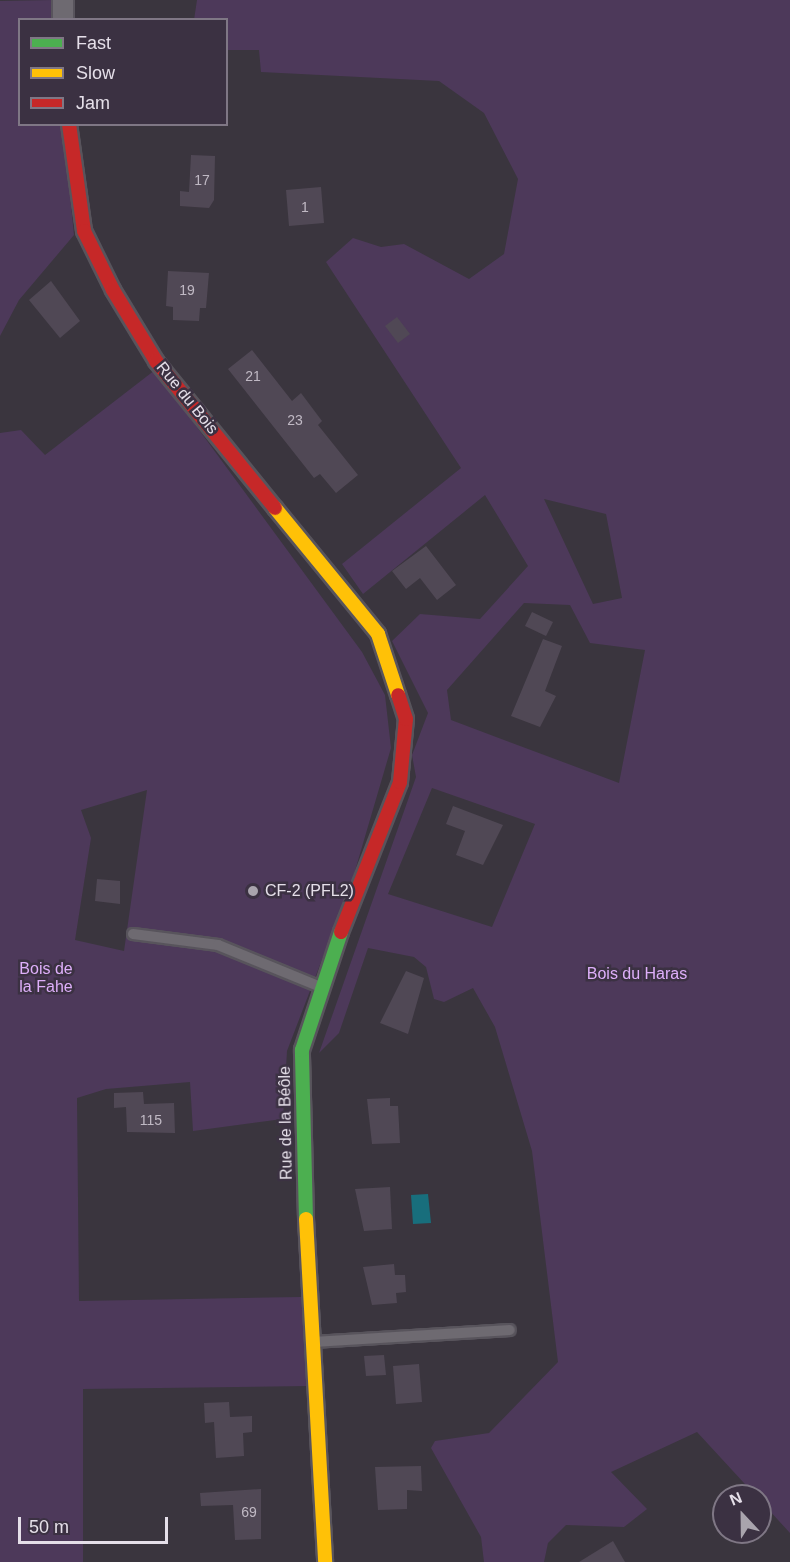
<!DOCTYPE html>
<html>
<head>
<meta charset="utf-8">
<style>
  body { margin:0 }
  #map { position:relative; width:790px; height:1562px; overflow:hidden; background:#3a353e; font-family:Helvetica,sans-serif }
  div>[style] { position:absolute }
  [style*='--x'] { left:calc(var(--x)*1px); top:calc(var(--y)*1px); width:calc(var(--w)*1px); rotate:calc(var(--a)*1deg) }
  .green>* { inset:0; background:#4d395a }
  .water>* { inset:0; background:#186e7c }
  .building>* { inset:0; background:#504855 }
  .roads { filter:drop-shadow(2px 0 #58545c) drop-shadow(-2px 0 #58545c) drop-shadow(0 2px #58545c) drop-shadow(0 -2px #58545c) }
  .lane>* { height:10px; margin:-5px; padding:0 5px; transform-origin:5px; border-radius:5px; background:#6e6a71 }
  .street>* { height:20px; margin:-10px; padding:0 10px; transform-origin:10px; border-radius:10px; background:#6e6a71 }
  .fast>* { height:14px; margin:-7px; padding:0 7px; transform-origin:7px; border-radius:7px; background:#4caf50 }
  .slow>* { height:14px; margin:-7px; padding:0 7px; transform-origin:7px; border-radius:7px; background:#ffc107 }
  .jam>* { height:14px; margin:-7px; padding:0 7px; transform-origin:7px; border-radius:7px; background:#c62828 }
  .dots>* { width:16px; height:16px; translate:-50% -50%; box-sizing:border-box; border:3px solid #3b3142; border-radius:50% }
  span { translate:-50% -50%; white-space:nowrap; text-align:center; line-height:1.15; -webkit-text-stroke:5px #3b3142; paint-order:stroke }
  .number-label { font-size:14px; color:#c0b9c4 }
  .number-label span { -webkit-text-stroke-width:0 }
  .street-label { font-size:16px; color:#e5dfe9 }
  .poi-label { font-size:16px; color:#e5dfe9 }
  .left { translate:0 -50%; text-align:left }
  .park-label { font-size:16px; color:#deaffa }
  .legend { position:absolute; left:18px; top:18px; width:210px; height:108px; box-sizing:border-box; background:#3b3142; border:2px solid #7f7785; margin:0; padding:8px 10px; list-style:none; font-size:18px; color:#e5dfe9 }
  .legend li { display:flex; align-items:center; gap:12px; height:30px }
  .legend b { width:30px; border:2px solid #7f7785 }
  .north { position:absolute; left:712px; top:1484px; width:60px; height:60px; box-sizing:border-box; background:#3b3142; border:2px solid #7f7785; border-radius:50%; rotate:338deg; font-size:16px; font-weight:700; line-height:24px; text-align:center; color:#e5dfe9 }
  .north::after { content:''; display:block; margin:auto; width:21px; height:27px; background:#a9a4ad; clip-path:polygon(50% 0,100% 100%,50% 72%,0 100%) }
  .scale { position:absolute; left:18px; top:1517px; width:150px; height:27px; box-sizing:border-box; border:3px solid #e5dfe9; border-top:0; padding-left:8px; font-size:18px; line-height:21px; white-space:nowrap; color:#e5dfe9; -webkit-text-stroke:4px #3b3142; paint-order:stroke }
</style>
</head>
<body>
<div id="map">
  <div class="green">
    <div style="clip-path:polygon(53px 0,55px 19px,20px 20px,20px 124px,63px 125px,74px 235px,19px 300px,0 336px,0 1px)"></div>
    <div style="clip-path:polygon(evenodd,197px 0,790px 0,790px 1533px,697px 1432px,611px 1472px,647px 1509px,624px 1527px,566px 1525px,548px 1543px,544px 1562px,484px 1562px,481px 1537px,431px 1448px,435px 1441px,489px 1433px,558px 1362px,532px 1151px,495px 1027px,473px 988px,444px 1002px,434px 999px,426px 967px,414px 957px,368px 948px,339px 1033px,319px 1053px,416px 777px,412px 755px,428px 713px,392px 641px,420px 614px,480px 619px,528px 566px,485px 495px,363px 594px,342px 564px,461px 468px,326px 262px,353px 238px,381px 247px,404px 244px,469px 279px,504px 254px,518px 179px,484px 113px,439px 81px,261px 72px,259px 50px,227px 50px,226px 20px,194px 20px,197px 0,544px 499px,606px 514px,622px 598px,593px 604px,544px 499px,197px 0,524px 603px,570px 605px,590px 643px,645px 650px,619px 783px,451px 720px,447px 690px,524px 603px,197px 0,432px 788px,535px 824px,492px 927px,388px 894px,432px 788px)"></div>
    <div style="clip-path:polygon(evenodd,155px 370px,362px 652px,385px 695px,391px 748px,352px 881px,287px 1051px,283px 1119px,193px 1131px,190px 1082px,106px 1089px,77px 1098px,79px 1301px,301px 1297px,308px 1386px,83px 1389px,83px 1562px,0 1562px,0 433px,21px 430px,45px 455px,155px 370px,147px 790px,124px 951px,75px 940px,91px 838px,81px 810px,147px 790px)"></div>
  </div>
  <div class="water">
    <div style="clip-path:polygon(428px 1194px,431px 1223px,413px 1224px,411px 1195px)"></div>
  </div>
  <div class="building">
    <div style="clip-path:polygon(191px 155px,215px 156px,214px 200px,209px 208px,180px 206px,180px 191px,189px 192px)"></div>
    <div style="clip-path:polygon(321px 187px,324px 223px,289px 226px,286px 190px)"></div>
    <div style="clip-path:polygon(168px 271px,209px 273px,206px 308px,200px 308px,199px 321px,173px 320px,173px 307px,166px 306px)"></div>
    <div style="clip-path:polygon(51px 281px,80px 321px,60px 338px,29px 300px)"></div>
    <div style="clip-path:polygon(397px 317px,410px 334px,398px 343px,385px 326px)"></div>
    <div style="clip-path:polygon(252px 350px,292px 401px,301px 393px,322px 421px,318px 425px,358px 475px,336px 493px,320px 474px,314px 478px,228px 369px)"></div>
    <div style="clip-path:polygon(426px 546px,456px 585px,437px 600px,420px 578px,406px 589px,392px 571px)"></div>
    <div style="clip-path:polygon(532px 612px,553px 622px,546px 636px,525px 626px)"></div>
    <div style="clip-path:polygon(543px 639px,562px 646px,545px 691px,556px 696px,540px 727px,511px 716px)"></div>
    <div style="clip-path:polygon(453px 806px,503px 825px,483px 865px,456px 855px,465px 831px,446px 824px)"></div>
    <div style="clip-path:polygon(97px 879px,120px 881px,120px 904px,95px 901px)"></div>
    <div style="clip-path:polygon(406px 971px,424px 978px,408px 1034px,380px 1023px)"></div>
    <div style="clip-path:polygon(143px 1092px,144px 1104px,174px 1103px,175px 1133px,127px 1132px,126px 1107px,114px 1108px,114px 1093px)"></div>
    <div style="clip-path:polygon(390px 1098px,390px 1106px,398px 1106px,400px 1143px,372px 1144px,367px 1099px)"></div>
    <div style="clip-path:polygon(390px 1187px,392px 1229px,364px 1231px,355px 1189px)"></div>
    <div style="clip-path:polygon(394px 1264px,395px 1275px,405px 1275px,406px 1292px,396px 1293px,397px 1303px,372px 1305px,363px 1267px)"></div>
    <div style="clip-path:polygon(384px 1355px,386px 1375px,366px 1376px,364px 1356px)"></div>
    <div style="clip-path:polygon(419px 1364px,422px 1402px,396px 1404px,393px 1366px)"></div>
    <div style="clip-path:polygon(229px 1402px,230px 1417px,252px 1416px,252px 1432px,243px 1433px,244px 1456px,216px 1458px,214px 1422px,205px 1423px,204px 1403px)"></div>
    <div style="clip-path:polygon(421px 1466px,422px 1491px,407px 1490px,407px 1509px,378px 1510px,375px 1467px)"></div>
    <div style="clip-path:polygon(261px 1489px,261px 1539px,235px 1540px,233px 1505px,201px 1506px,200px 1493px)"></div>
    <div style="clip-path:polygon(613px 1541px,625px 1562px,579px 1562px)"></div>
  </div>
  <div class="roads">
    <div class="lane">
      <div style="--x:133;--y:934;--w:86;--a:7.4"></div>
      <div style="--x:218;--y:945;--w:108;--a:22.3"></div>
      <div style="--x:314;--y:1342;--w:196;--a:-3.5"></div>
    </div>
    <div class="street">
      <div style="--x:63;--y:0;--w:20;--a:90"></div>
    </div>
    <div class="fast">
      <div style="--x:306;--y:1219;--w:169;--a:-91.4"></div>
      <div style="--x:302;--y:1050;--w:124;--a:-71.7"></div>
    </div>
    <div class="slow">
      <div style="--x:275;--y:508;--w:163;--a:50.7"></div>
      <div style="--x:378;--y:634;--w:64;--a:71.8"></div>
      <div style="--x:306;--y:1219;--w:344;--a:86.8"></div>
    </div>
    <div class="jam">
      <div style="--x:69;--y:124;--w:108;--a:82"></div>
      <div style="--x:84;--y:231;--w:66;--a:63.8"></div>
      <div style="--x:113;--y:290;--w:83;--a:58.8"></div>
      <div style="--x:156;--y:361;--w:189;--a:51"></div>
      <div style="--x:341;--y:932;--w:161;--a:-68.5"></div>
      <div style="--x:400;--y:782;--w:63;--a:-84.6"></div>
      <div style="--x:406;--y:719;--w:25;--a:-108"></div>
    </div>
  </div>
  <div class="dots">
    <div style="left:253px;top:891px;background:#a9a4ad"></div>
  </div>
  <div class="number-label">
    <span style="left:202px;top:180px">17</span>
    <span style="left:305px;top:207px">1</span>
    <span style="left:187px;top:290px">19</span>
    <span style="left:253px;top:376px">21</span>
    <span style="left:295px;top:420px">23</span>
    <span style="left:151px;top:1120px">115</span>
    <span style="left:249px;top:1512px">69</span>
  </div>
  <div class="street-label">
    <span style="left:187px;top:398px;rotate:51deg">Rue du Bois</span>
    <span style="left:286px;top:1123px;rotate:-91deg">Rue de la Béôle</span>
  </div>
  <div class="poi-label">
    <span class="left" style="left:265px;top:891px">CF-2 (PFL2)</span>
  </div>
  <div class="park-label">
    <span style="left:46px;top:978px">Bois de<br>la Fahe</span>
    <span style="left:637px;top:974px">Bois du Haras</span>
  </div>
  <ul class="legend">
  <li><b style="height:8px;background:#4caf50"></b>Fast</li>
  <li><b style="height:8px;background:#ffc107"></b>Slow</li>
  <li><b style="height:8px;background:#c62828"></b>Jam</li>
  </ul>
  <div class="north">N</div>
  <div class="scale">50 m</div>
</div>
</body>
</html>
